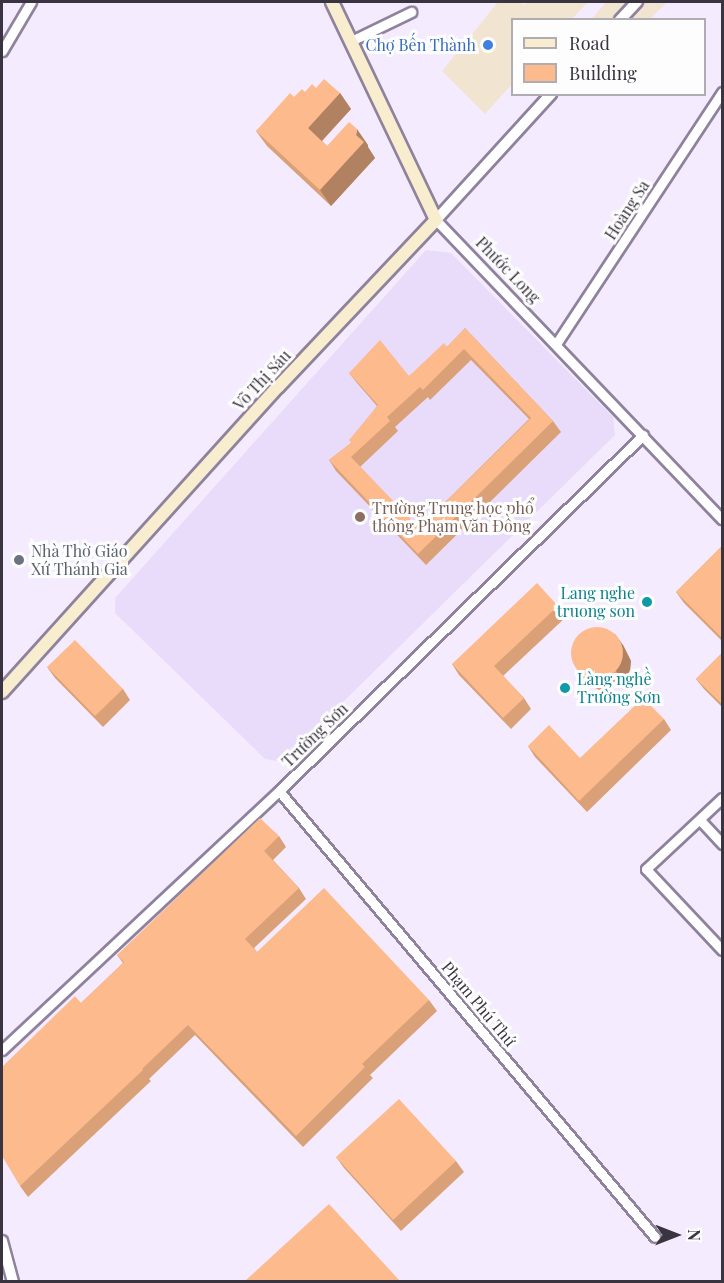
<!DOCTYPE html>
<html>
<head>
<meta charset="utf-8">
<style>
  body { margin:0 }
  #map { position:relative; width:724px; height:1283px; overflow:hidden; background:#f4ecfe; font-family:"Playfair Display",serif }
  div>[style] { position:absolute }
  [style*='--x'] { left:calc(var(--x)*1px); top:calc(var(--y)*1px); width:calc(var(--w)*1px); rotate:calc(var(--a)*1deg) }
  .commercial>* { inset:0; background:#f1e4d0 }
  .built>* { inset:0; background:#e9dcfa }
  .roads { filter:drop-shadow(2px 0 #8e829d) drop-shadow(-2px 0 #8e829d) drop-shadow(0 2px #8e829d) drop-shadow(0 -2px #8e829d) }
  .minor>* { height:9px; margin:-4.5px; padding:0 4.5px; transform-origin:4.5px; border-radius:4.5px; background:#fff }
  .tertiary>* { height:10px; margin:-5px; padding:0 5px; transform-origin:5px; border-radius:5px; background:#fff }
  .secondary>* { height:12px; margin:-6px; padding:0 6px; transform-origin:6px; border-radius:6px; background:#f8edce }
  .wall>* { inset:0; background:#daa078 }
  .shaded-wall>* { inset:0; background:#b18262 }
  .building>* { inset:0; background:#fdba8c }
  .round { border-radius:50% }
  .dots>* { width:16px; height:16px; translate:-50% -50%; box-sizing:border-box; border:3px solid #fdfdfd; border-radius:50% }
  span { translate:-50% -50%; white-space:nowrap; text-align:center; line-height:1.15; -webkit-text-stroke:6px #fdfdfd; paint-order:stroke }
  .shop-label { font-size:16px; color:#366cbe }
  .right { translate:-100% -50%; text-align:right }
  .street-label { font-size:16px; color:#393440 }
  .education-label { font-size:16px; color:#785e54 }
  .left { translate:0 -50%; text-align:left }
  .worship-label { font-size:16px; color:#5b616d }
  .culture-label { font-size:16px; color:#0d838f }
  .frame { position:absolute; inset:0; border:3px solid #393440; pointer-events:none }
  .legend { position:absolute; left:511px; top:18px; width:195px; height:78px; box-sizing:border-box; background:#fdfdfd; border:2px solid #afadb1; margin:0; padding:8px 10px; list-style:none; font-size:18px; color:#393440 }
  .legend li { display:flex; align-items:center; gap:12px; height:30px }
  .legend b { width:30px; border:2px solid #afadb1 }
  .north { position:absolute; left:646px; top:1205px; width:60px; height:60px; -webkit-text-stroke:4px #fdfdfd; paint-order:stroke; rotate:90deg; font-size:16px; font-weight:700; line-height:24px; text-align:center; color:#393440 }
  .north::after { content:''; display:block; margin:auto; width:21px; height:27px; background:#393440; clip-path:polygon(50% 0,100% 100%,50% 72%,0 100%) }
</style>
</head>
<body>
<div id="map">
  <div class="commercial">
    <div style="clip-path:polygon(498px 2px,518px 2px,525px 5px,527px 2px,588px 2px,572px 19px,512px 20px,512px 84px,485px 114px,442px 71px)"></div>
    <div style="clip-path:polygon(606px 2px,667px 2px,650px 19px,591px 20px)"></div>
  </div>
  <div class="built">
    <div style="clip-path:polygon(426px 250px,451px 253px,613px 417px,615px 435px,282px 762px,265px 759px,115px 613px,115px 598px)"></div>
  </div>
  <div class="roads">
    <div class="minor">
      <div style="--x:351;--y:41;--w:67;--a:-25.8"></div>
      <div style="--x:2;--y:51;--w:57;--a:-59.4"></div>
      <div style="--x:436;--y:220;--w:414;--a:46.3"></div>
      <div style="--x:556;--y:344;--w:302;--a:-56.6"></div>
      <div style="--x:279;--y:791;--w:583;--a:49.87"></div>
      <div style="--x:722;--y:798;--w:104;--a:136.9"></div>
      <div style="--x:646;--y:869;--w:111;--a:46.8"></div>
      <div style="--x:700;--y:820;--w:33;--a:47"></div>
      <div style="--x:2;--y:1050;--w:379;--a:-43.1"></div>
      <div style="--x:279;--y:791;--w:509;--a:-44.36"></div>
    </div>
    <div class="tertiary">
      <div style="--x:620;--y:20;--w:25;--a:-47"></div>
      <div style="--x:436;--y:220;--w:171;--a:-47.6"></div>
      <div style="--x:2;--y:1241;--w:42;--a:75"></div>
    </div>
    <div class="secondary">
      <div style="--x:2;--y:692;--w:411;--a:-47.9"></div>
      <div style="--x:278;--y:387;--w:230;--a:-46.6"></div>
      <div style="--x:436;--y:220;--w:242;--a:-115.5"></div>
    </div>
  </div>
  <div class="wall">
    <div style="clip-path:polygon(316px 88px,340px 93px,351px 109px,322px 141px,327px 146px,368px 145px,368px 147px,375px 158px,331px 206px,267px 146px,256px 131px,305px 92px)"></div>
    <div style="clip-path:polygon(evenodd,465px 328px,553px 421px,561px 432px,426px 565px,336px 471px,329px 460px,351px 443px,377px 406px,357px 383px,349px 373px,409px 376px,447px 347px,465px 328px,471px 360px,529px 419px,419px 528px,360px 467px,398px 431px,395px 427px,428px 397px,430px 400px,471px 360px)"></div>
    <div style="clip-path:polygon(723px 545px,723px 642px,684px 603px,676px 592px)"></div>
    <div style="clip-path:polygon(558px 606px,566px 617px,503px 676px,524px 698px,531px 709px,511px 729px,459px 675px,452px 664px)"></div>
    <div style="clip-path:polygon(623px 645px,631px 661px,630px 670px,624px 682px,608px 690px,599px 690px,586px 683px,578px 672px)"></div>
    <div style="clip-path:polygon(723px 652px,723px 708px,704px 689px,696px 679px)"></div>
    <div style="clip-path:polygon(47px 667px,123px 689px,130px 700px,103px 727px,55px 678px)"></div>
    <div style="clip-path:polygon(664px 719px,671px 730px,587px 812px,535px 757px,528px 746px,580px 758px)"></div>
    <div style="clip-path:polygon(279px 836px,286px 847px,273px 860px,299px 888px,306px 899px,254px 948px,257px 952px,429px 1000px,437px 1011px,370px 1075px,373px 1078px,303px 1147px,195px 1035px,149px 1079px,151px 1081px,28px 1197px,20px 1186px,81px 1003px,123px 963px,117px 955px)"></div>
    <div style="clip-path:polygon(336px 1157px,456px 1161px,464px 1172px,401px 1231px,344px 1168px)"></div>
  </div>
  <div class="shaded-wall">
    <div style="clip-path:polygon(340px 93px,351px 109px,319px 144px,308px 128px)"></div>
    <div style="clip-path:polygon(357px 129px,368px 145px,368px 147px,375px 158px,331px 206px,320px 190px,356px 135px)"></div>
    <div style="clip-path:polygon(615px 634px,623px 645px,631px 661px,630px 670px,624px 682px,616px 671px)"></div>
  </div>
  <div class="building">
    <div style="clip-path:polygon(324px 79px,340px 93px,308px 128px,327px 146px,349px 122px,357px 129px,356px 135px,364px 142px,320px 190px,256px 131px,290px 93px,294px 97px,302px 89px,305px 92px,312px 84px,316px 88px)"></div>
    <div style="clip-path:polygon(evenodd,465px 328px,553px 421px,418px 554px,329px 460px,351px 443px,349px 440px,378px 405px,349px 373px,380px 340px,409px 376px,444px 343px,447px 347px,465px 328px,464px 349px,531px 418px,419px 528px,351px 457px,390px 421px,387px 417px,420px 387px,423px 390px,464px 349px)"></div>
    <div style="clip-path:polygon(723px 545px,723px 639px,676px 592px)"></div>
    <div style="clip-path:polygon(537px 583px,558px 606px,494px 666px,524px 698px,503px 718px,452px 664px)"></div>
    <div class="round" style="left:571px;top:627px;width:52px;height:52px"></div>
    <div style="clip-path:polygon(75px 640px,123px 689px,95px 716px,47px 667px)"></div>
    <div style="clip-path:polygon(723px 652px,723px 705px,696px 679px)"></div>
    <div style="clip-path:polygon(643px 698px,664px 719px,579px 801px,528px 746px,549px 725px,580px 758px)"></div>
    <div style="clip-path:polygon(260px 818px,279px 836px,264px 851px,299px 888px,245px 939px,257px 952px,324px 888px,429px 1000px,362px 1064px,365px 1067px,296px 1136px,188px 1025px,142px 1069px,143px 1070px,20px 1186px,2px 1156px,2px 1067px,75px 996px,81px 1003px,124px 962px,117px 955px)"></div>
    <div style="clip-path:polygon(399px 1099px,456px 1161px,393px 1220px,336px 1157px)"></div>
    <div style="clip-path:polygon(329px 1204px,400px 1281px,245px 1281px)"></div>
  </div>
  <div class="dots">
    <div style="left:488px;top:45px;background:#3f7fe0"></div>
    <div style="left:360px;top:517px;background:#8d6e63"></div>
    <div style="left:19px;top:560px;background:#6b7280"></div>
    <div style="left:647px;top:602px;background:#0f9aa8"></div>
    <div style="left:565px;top:688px;background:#0f9aa8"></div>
  </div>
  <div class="shop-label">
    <span class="right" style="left:476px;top:45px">Chợ Bến Thành</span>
  </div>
  <div class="street-label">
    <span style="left:627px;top:210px;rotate:-57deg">Hoàng Sa</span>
    <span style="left:508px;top:270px;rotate:46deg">Phước Long</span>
    <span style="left:262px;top:380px;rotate:-47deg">Võ Thị Sáu</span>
    <span style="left:315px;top:735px;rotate:-44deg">Trường Sơn</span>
    <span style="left:479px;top:1004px;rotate:50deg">Phạm Phú Thứ</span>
  </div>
  <div class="education-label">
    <span class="left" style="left:372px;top:517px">Trường Trung học phổ<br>thông Phạm Văn Đồng</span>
  </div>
  <div class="worship-label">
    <span class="left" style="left:31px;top:560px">Nhà Thờ Giáo<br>Xứ Thánh Gia</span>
  </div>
  <div class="culture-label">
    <span class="right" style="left:635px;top:602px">Lang nghe<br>truong son</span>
    <span class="left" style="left:577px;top:688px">Làng nghề<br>Trường Sơn</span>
  </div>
  <div class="frame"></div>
  <ul class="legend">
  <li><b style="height:8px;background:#f8edce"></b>Road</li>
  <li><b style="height:16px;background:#fdba8c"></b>Building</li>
  </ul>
  <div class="north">N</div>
</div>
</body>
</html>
